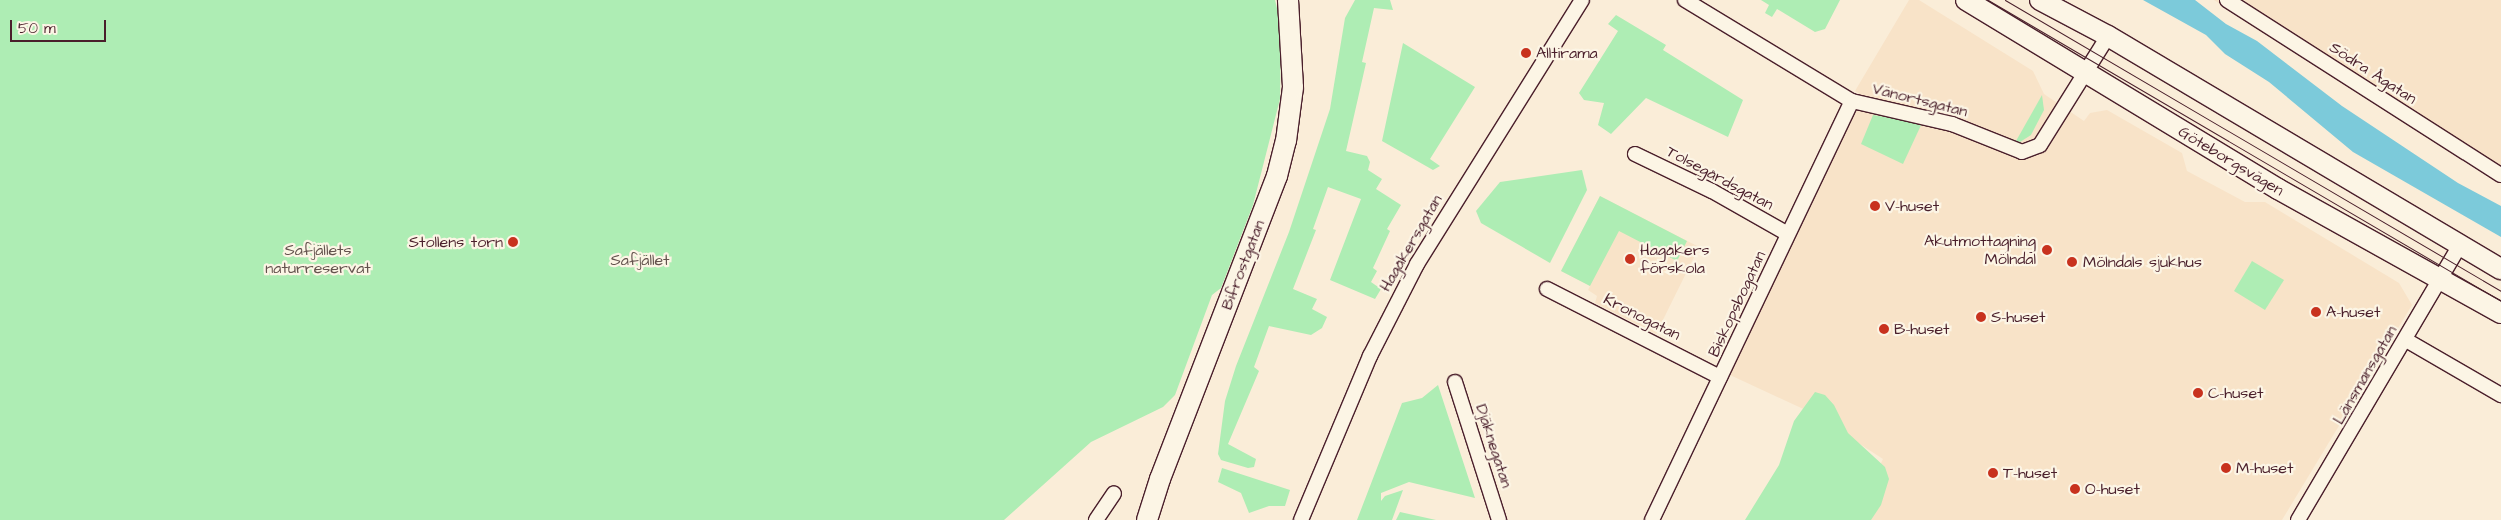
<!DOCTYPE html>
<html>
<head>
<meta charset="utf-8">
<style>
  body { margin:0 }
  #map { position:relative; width:2501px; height:520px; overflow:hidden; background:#faedd8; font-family:"Architects Daughter",sans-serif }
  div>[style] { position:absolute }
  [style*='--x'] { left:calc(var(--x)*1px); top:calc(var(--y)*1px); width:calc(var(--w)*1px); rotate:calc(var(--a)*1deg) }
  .built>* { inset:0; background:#f8e3c8 }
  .green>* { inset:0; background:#aeedb4 }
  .water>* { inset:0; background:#7ccada }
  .roads { filter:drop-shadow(1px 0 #4a1f2b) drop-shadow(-1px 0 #4a1f2b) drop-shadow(0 1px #4a1f2b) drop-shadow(0 -1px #4a1f2b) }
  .street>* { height:14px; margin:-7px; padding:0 7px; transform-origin:7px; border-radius:7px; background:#fcf5e5 }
  .secondary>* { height:20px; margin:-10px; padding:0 10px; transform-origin:10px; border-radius:10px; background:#fcf5e5 }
  .tram>* { height:1px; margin:-0.5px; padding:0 0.5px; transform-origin:0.5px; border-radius:0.5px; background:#4a1f2b }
  .dots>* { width:14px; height:14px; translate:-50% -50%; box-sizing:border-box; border:2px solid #fcf5e5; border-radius:50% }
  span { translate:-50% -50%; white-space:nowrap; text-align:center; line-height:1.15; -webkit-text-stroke:4.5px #fcf5e5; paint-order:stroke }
  .poi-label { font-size:16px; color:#4a1f2b }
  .left { translate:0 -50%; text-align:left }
  .right { translate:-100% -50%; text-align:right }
  .street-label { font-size:16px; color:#4a1f2b }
  .park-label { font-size:16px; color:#63524d }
  .scale { position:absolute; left:10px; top:20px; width:96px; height:22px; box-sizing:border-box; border:2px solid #4a1f2b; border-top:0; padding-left:6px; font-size:15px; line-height:18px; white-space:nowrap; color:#4a1f2b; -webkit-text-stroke:4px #fcf5e5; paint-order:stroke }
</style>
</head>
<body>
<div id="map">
  <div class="built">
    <div style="clip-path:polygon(1909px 0,1919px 0,2033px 71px,2044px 94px,2084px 121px,2090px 113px,2107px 110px,2182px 153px,2187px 171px,2245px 202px,2265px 202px,2399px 283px,2412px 305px,2282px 520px,1853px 520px,1883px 459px,1812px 413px,1730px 375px,1790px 240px,1852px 115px,1859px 110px,1861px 95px,1855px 91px)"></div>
    <div style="clip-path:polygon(2214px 0,2501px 0,2501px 184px,2415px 129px)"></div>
    <div style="clip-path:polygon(1600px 196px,1699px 247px,1656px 334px,1595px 303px,1597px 296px,1588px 290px,1590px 286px,1561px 271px)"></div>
  </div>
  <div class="green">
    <div style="clip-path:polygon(0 0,1275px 0,1281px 25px,1280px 99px,1253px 205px,1221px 288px,1212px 295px,1175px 395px,1163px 407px,1091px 442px,1004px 520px,0 520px)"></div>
    <div style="clip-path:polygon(1355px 0,1390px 0,1393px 10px,1374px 8px,1362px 62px,1366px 63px,1346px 151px,1367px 156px,1370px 162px,1368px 170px,1382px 179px,1376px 189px,1401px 205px,1387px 229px,1390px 231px,1373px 268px,1377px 271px,1371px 282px,1381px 289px,1375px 299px,1330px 280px,1361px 199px,1328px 187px,1313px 229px,1316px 230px,1293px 289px,1317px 299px,1312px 309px,1327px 317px,1322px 328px,1311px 335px,1269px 326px,1254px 367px,1259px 371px,1228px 444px,1256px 459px,1254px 467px,1248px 468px,1221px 460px,1218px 454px,1225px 401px,1236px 366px,1289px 232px,1330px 109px,1345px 18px)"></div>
    <div style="clip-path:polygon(1761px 0,1840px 0,1825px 29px,1815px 32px,1777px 9px,1772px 17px,1765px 13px,1769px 5px)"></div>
    <div style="clip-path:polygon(1616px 15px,1666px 45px,1663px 50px,1743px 100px,1728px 137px,1646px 98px,1611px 134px,1598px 125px,1604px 103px,1584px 100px,1579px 93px,1618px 31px,1608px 24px)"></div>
    <div style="clip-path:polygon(1403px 43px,1475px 87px,1430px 159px,1440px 166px,1433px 170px,1382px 141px)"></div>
    <div style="clip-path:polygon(2042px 95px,2044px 110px,2031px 135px,2020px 142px,2016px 141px)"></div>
    <div style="clip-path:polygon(1873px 115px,1922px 123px,1903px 164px,1861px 144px)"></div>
    <div style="clip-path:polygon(1582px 170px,1587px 190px,1550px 263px,1481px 223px,1476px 211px,1500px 182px)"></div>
    <div style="clip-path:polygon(1600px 196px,1687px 241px,1677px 261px,1619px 231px,1590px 286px,1561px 271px)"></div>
    <div style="clip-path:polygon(2252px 261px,2284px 280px,2265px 310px,2234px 291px)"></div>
    <div style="clip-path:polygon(1438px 385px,1475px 498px,1409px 482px,1381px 493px,1381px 501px,1385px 496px,1403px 490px,1392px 520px,1357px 520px,1402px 403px,1422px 398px)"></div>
    <div style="clip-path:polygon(1815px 392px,1825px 395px,1834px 405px,1848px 433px,1885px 467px,1889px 479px,1881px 505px,1871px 520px,1745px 520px,1779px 465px,1794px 421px)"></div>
    <div style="clip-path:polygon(1222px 468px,1290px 490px,1285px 506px,1269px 506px,1249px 513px,1241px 493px,1218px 482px)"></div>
    <div style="clip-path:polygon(1400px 512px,1436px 520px,1396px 520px)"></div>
  </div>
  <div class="water">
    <div style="clip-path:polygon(2143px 0,2195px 0,2226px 24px,2257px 41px,2342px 106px,2458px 183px,2501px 206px,2501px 237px,2353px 152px,2269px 82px,2225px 54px,2206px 35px)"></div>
  </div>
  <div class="roads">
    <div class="street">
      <div style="--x:1685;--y:0;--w:195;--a:31.2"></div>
      <div style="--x:1852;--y:101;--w:103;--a:13"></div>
      <div style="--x:1952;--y:124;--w:75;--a:21.8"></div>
      <div style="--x:2022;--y:152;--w:19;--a:-21"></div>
      <div style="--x:2040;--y:145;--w:128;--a:-58"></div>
      <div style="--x:2227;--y:0;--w:325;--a:32.6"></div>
      <div style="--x:1635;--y:154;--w:85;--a:25.7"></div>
      <div style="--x:1712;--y:191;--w:87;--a:29.5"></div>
      <div style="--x:1547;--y:289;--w:194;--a:27"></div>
      <div style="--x:2406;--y:340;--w:110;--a:30.1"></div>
      <div style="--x:1455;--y:382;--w:145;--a:72.3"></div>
      <div style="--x:1096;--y:520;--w:32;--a:-56"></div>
      <div style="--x:1301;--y:520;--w:178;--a:-67.2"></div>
      <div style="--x:1370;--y:356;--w:103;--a:-62.9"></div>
      <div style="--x:1417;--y:264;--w:311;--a:-58"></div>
      <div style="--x:1652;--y:520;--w:464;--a:-64.5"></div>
      <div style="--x:2298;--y:520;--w:319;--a:-59.5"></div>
    </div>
    <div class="secondary">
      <div style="--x:1966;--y:0;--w:365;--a:31.2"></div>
      <div style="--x:2278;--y:189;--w:255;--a:29.1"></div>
      <div style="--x:2040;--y:0;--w:77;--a:27.9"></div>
      <div style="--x:2108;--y:36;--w:457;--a:30.7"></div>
      <div style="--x:1147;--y:520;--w:43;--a:-72.4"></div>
      <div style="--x:1160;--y:479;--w:325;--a:-68.9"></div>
      <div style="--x:1277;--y:176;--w:36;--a:-76"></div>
      <div style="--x:1286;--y:141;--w:54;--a:-82.6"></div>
      <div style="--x:1293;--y:87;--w:87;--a:-93.3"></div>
    </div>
  </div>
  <div class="tram">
    <div style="--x:1988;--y:0;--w:595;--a:30.4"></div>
    <div style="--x:2005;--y:0;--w:575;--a:30.4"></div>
  </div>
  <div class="dots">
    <div style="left:1526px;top:53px;background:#c8321e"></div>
    <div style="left:1875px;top:206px;background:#c8321e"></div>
    <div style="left:513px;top:242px;background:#c8321e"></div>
    <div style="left:2047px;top:250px;background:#c8321e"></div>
    <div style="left:1630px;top:259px;background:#c8321e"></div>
    <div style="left:2072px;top:262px;background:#c8321e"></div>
    <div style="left:2316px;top:312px;background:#c8321e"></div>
    <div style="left:1981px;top:317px;background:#c8321e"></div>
    <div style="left:1884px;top:329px;background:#c8321e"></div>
    <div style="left:2198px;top:393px;background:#c8321e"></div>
    <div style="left:2226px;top:468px;background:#c8321e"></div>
    <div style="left:1993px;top:473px;background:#c8321e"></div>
    <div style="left:2075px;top:489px;background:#c8321e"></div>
  </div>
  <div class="poi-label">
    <span class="left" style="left:1536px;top:53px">Alltirama</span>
    <span class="left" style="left:1885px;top:206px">V-huset</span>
    <span class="right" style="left:2036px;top:250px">Akutmottagning<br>Mölndal</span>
    <span class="right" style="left:503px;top:242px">Stollens torn</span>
    <span class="left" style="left:1640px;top:259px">Hagåkers<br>förskola</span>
    <span class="left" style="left:2083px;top:262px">Mölndals sjukhus</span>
    <span class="left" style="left:2326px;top:312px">A-huset</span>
    <span class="left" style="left:1991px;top:317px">S-huset</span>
    <span class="left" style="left:1894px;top:329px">B-huset</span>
    <span class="left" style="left:2208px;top:393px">C-huset</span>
    <span class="left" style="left:2236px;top:468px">M-huset</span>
    <span class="left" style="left:2003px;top:473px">T-huset</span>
    <span class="left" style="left:2085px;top:489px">O-huset</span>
  </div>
  <div class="street-label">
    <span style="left:2373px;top:73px;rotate:33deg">Södra Ågatan</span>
    <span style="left:1920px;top:100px;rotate:14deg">Vänortsgatan</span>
    <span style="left:2231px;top:161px;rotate:31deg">Göteborgsvägen</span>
    <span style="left:1720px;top:178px;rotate:28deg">Tolsegårdsgatan</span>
    <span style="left:1411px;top:243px;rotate:-60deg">Hagåkersgatan</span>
    <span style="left:1243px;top:265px;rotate:-69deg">Bifrostgatan</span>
    <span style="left:1737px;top:304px;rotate:-65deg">Biskopsbogatan</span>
    <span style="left:1642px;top:317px;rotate:27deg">Kronogatan</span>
    <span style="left:2365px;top:375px;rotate:-60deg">Länsmansgatan</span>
    <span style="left:1494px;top:446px;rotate:72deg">Djäknegatan</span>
  </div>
  <div class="park-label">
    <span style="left:318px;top:259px">Safjällets<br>naturreservat</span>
    <span style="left:640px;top:260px">Safjället</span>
  </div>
  <div class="scale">50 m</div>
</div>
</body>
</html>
